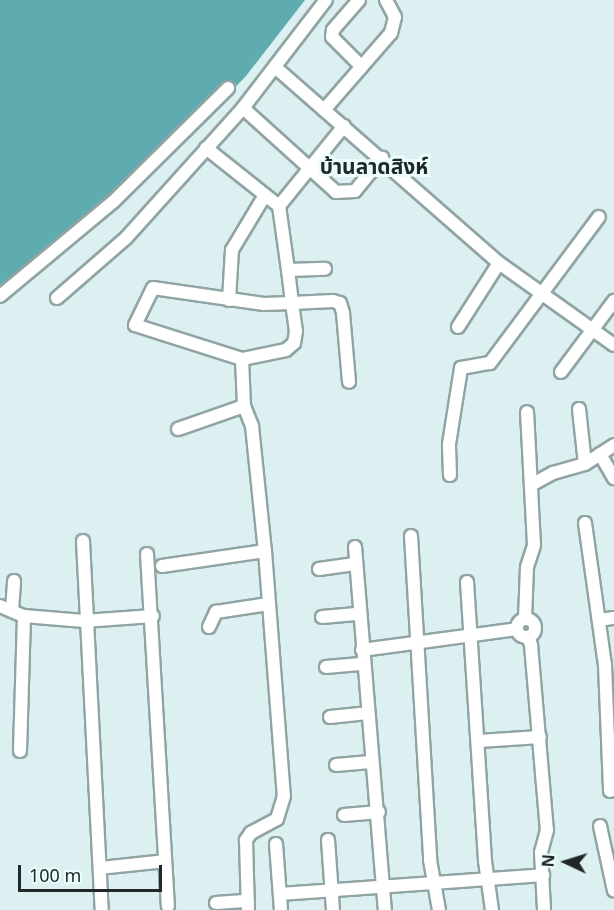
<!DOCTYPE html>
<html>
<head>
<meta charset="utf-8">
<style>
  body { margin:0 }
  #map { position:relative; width:614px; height:910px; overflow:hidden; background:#dcf0f1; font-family:"Noto Sans","Noto Sans Thai",sans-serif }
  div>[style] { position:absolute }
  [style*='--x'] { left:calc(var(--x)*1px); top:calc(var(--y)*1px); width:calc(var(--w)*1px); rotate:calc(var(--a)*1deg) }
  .water>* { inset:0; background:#5facb0 }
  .roads { filter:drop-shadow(2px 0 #91a4a4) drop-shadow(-2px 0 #91a4a4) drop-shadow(0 2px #91a4a4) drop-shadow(0 -2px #91a4a4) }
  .minor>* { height:12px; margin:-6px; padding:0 6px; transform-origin:6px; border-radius:6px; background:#fff }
  .minor>.ring { margin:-6px; padding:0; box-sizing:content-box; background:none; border:12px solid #fff; border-radius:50% }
  span { translate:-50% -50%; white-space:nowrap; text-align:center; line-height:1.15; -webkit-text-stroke:6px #eafefe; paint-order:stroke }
  .quarter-label { font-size:21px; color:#212829; font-weight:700 }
  .north { position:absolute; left:536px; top:832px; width:60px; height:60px; -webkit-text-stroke:4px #eafefe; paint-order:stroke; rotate:274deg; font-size:16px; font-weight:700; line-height:24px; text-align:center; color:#212829 }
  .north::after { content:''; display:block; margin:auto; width:21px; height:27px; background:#212829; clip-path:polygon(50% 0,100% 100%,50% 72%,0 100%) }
  .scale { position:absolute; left:18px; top:865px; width:144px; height:27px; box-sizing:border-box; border:3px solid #212829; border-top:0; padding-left:8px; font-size:18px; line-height:21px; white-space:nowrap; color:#212829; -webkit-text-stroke:4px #eafefe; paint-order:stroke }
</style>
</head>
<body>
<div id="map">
  <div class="water">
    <div style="clip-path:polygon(0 0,305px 0,246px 76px,125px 202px,0 293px)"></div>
  </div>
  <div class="roads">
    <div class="minor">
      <div style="--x:359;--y:0;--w:40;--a:131"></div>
      <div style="--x:333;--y:30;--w:7;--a:98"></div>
      <div style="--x:332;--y:37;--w:42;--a:45"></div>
      <div style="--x:275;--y:67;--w:298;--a:41.2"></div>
      <div style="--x:499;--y:263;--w:141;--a:35.5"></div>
      <div style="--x:243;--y:108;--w:125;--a:42.1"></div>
      <div style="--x:336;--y:192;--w:19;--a:-3"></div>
      <div style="--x:355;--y:191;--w:43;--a:-50.7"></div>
      <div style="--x:324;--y:110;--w:102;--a:-49"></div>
      <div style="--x:391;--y:33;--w:16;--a:-76"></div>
      <div style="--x:395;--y:17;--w:19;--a:-118"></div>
      <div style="--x:344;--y:126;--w:103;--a:129.1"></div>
      <div style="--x:279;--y:206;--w:65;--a:82"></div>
      <div style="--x:288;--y:270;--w:33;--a:83"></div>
      <div style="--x:292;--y:303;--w:28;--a:82"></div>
      <div style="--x:296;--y:331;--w:12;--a:99"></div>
      <div style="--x:294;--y:343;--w:11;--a:139"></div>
      <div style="--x:286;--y:350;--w:45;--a:168.4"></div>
      <div style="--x:242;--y:359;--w:112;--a:-162.4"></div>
      <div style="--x:135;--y:325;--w:41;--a:-64.1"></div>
      <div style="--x:153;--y:288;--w:112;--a:8.2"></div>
      <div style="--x:264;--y:304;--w:28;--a:-2"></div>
      <div style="--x:292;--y:303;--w:41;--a:-2.8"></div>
      <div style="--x:333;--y:301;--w:7;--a:16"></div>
      <div style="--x:340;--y:303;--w:10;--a:73"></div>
      <div style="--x:343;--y:313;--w:69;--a:85"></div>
      <div style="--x:206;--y:148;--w:93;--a:38.5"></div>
      <div style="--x:288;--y:270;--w:37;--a:-2"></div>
      <div style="--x:0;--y:296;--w:147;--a:-39.8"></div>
      <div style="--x:113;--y:202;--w:162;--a:-44.7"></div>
      <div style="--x:57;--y:298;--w:91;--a:-41"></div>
      <div style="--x:126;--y:238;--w:175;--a:-48"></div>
      <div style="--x:243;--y:108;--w:136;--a:-52.5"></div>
      <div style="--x:229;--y:300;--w:50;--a:-86.6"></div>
      <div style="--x:232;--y:250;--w:64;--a:-59"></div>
      <div style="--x:458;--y:327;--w:76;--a:-57.4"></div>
      <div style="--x:242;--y:359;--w:47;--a:87.6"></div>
      <div style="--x:244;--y:406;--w:22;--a:68"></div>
      <div style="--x:252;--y:426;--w:126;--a:84.1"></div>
      <div style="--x:265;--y:551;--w:246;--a:85.6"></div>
      <div style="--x:284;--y:796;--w:24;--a:107"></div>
      <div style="--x:277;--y:819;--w:30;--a:152"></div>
      <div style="--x:251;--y:833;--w:9;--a:126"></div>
      <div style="--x:246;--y:840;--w:70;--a:88.4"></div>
      <div style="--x:561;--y:372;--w:89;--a:-53.3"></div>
      <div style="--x:579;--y:409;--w:55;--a:83.8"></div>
      <div style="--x:178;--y:429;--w:70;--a:-19.2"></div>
      <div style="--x:600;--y:454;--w:28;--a:60"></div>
      <div style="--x:450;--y:475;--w:31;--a:-92"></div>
      <div style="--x:449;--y:444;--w:77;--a:-81"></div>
      <div style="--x:461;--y:368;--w:29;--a:-10"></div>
      <div style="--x:490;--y:363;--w:182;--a:-53.3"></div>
      <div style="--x:531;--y:485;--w:25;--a:-29"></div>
      <div style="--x:553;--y:473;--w:33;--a:-16"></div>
      <div style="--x:585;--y:464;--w:35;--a:-33"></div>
      <div style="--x:585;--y:523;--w:143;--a:82"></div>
      <div style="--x:605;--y:665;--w:126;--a:87.7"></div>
      <div style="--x:411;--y:536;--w:325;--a:86.6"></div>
      <div style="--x:430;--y:860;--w:51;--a:79.8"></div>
      <div style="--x:83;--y:541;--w:369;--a:87.1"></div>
      <div style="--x:355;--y:547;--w:364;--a:85.3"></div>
      <div style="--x:147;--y:554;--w:353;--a:86.6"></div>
      <div style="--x:162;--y:566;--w:104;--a:-8.3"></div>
      <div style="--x:319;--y:569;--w:36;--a:-8"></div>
      <div style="--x:467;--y:582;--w:280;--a:86.3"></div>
      <div style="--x:485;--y:861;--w:49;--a:81.9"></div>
      <div style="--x:0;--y:606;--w:26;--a:23"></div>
      <div style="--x:24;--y:616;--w:60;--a:4.8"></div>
      <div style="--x:84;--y:621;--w:69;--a:-4.1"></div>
      <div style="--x:12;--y:611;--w:30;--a:-86"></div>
      <div style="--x:322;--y:617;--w:37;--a:-5"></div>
      <div class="ring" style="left:517px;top:619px;width:6px;height:6px"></div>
      <div style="--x:525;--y:619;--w:52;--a:-87.8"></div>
      <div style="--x:527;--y:567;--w:23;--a:-72"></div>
      <div style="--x:534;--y:545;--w:133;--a:-93"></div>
      <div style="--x:599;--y:620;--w:15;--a:-8"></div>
      <div style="--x:209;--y:627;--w:17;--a:-65"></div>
      <div style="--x:216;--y:612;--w:53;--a:-8.7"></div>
      <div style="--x:528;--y:637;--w:9;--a:69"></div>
      <div style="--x:531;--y:645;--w:186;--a:85.1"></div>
      <div style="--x:547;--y:830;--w:23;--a:105"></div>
      <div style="--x:541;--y:852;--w:58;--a:87"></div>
      <div style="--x:362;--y:650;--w:156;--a:-7.7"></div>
      <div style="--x:326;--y:667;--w:37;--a:-5"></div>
      <div style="--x:330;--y:717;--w:37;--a:-6"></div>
      <div style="--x:479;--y:741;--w:61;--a:-3.8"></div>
      <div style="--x:20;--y:751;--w:135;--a:-88.3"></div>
      <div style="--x:336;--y:765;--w:34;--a:-5"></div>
      <div style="--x:344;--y:815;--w:35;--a:-5"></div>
      <div style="--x:600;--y:826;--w:66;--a:77.8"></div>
      <div style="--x:328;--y:840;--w:70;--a:85.9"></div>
      <div style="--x:276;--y:844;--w:66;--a:85.7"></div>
      <div style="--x:100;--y:868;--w:65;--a:-6.1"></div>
      <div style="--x:280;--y:894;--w:264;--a:-4.1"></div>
      <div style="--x:216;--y:903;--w:32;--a:-4"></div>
    </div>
  </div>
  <div class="quarter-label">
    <span style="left:374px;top:166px">บ้านลาดสิงห์</span>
  </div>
  <div class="north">N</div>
  <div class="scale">100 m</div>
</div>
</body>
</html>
